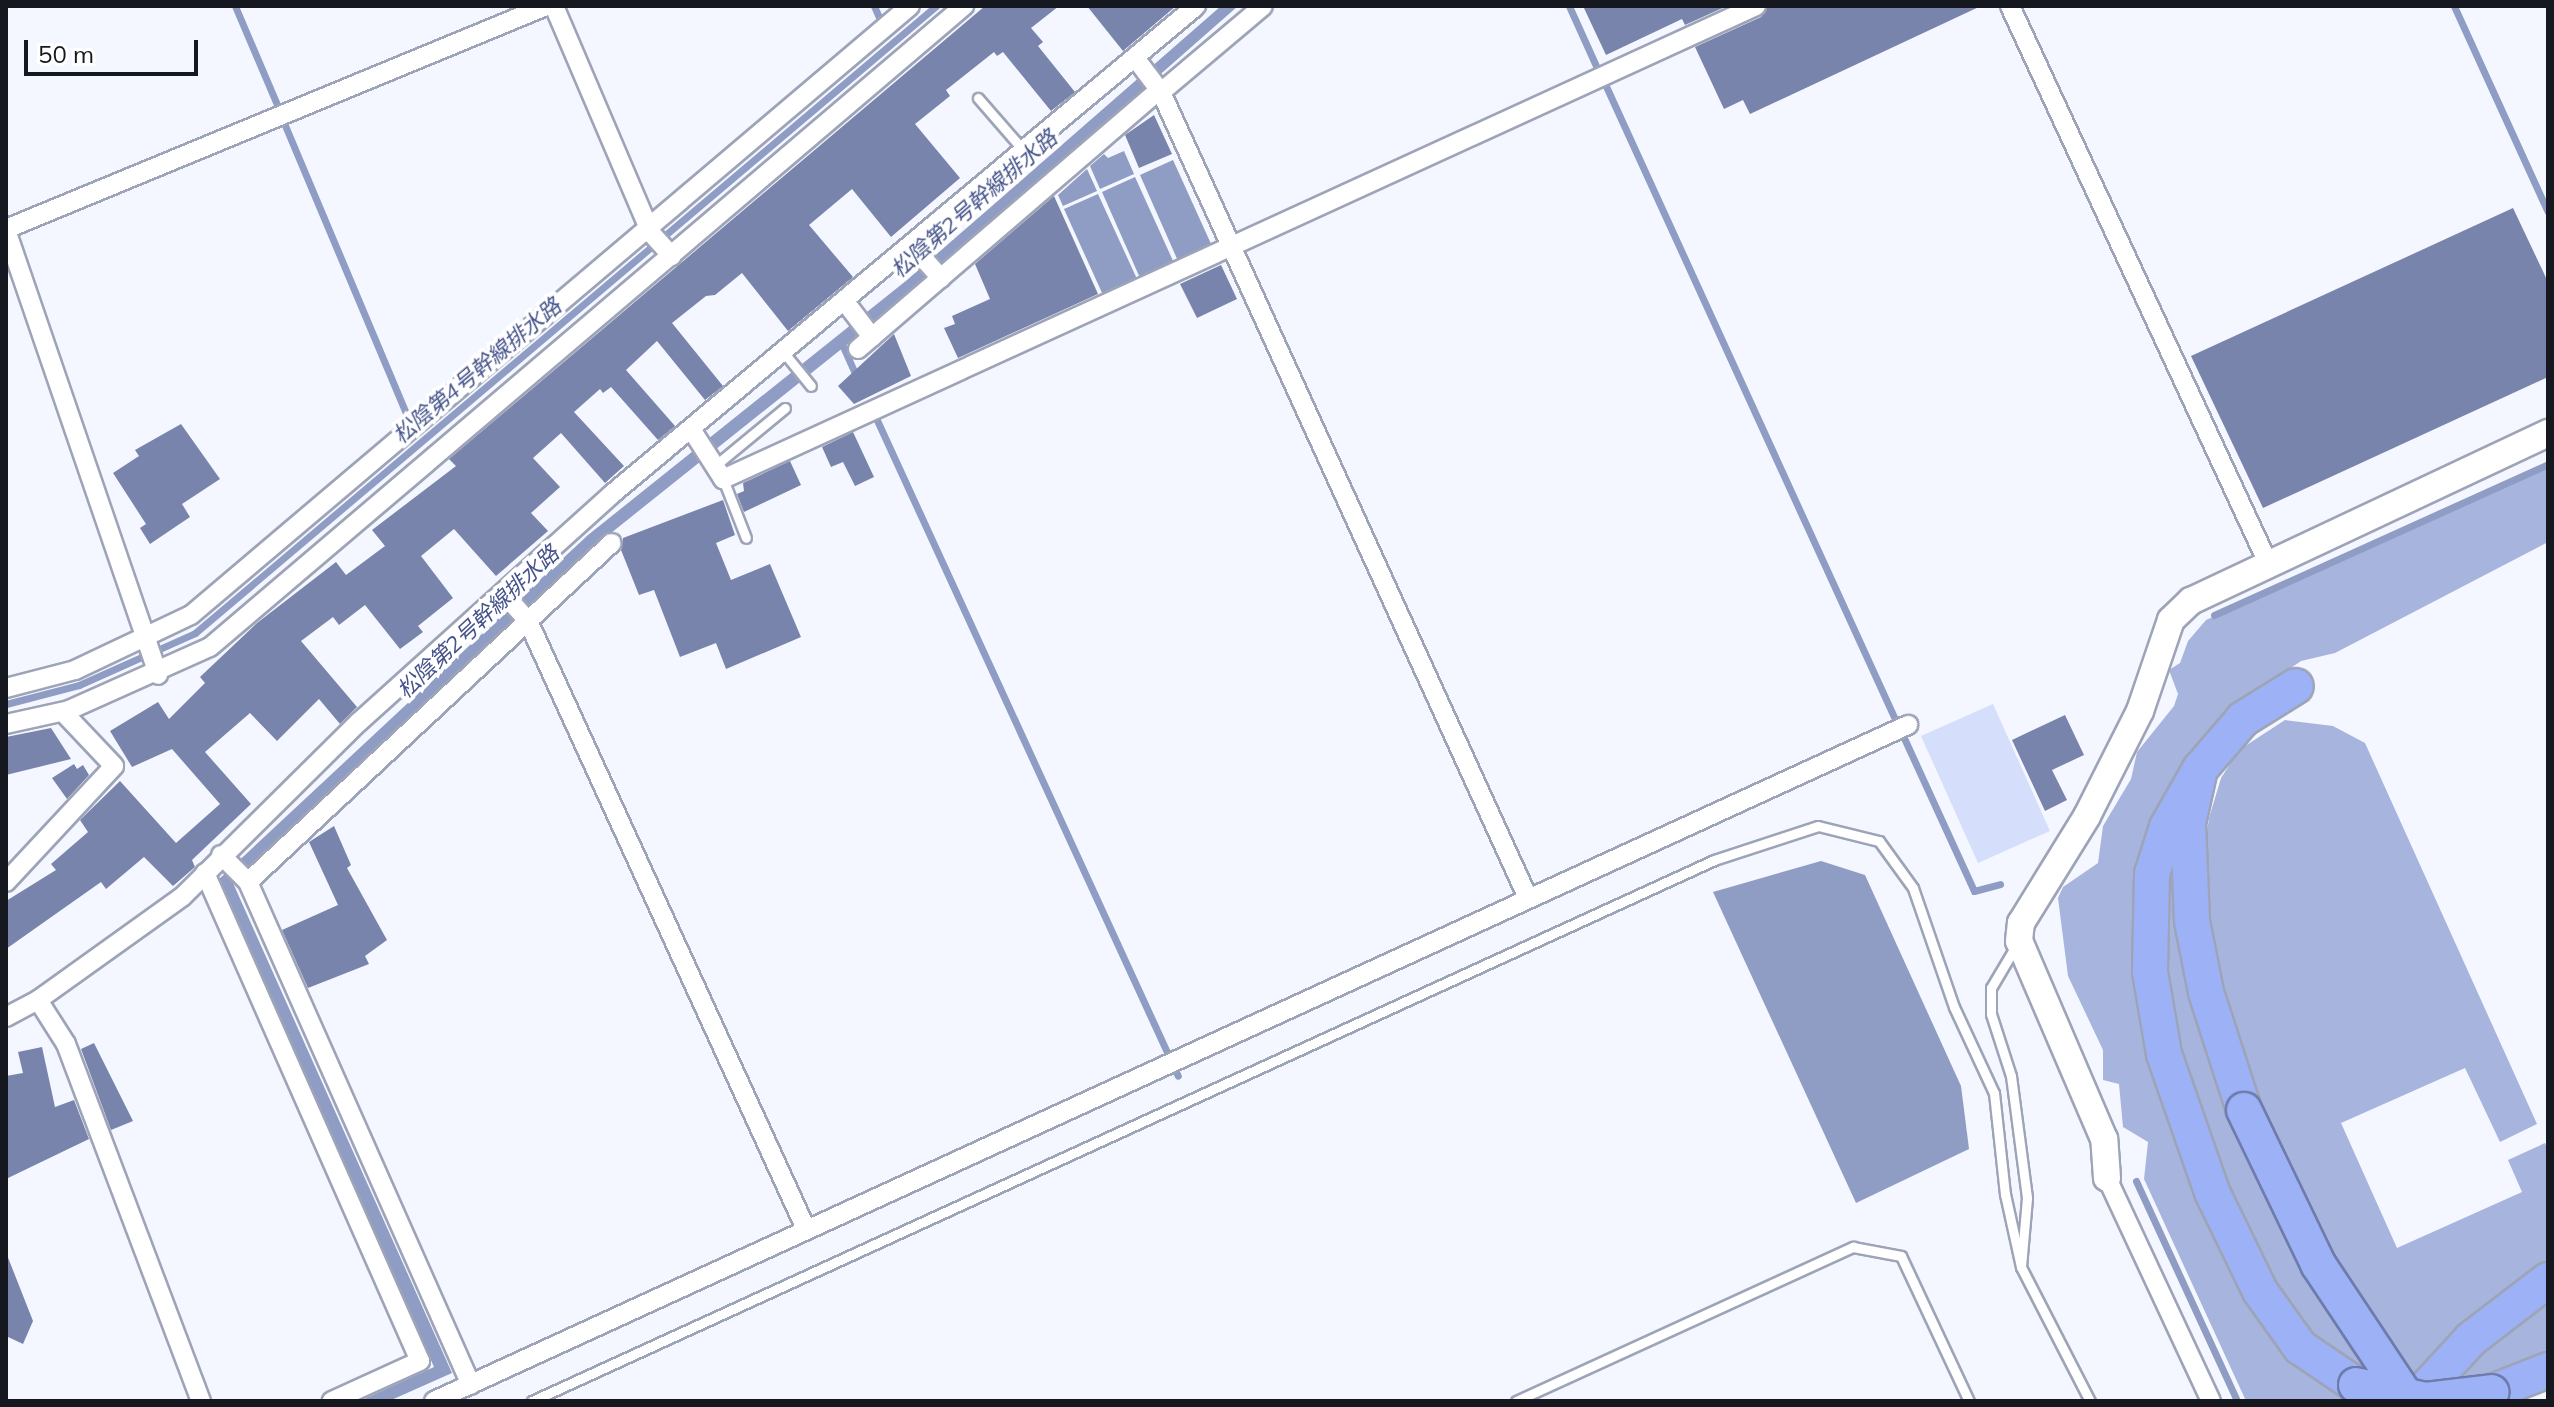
<!DOCTYPE html>
<html>
<head>
<meta charset="utf-8">
<style>
  body { margin:0 }
  #map { position:relative; width:2554px; height:1407px; overflow:hidden; background:#f4f7ff; font-family:Mulish,"Noto Sans JP",sans-serif }
  div>[style] { position:absolute }
  [style*='--x'] { left:calc(var(--x)*1px); top:calc(var(--y)*1px); width:calc(var(--w)*1px); rotate:calc(var(--a)*1deg) }
  .green>* { inset:0; background:#d5defb }
  .forest>* { inset:0; background:#a7b4dd }
  .water>* { inset:0; background:#8f9cc4 }
  .stream>* { height:7px; margin:-3.5px; padding:0 3.5px; transform-origin:3.5px; border-radius:3.5px; background:#8f9cc4 }
  .building>* { inset:0; background:#7884ab }
  .roads { filter:drop-shadow(2px 0 #9ea4b8) drop-shadow(-2px 0 #9ea4b8) drop-shadow(0 2px #9ea4b8) drop-shadow(0 -2px #9ea4b8) }
  .lane>* { height:9px; margin:-4.5px; padding:0 4.5px; transform-origin:4.5px; border-radius:4.5px; background:#fff }
  .street>* { height:18px; margin:-9px; padding:0 9px; transform-origin:9px; border-radius:9px; background:#fff }
  .secondary>* { height:26px; margin:-13px; padding:0 13px; transform-origin:13px; border-radius:13px; background:#fff }
  .highway>* { height:34px; margin:-17px; padding:0 17px; transform-origin:17px; border-radius:17px; background:#9db1f6 }
  .bridges { filter:drop-shadow(2px 0 #6e7bab) drop-shadow(-2px 0 #6e7bab) drop-shadow(0 2px #6e7bab) drop-shadow(0 -2px #6e7bab) }
  .highway-bridge>* { height:34px; margin:-17px; padding:0 17px; transform-origin:17px; border-radius:17px; background:#9db1f6 }
  span { translate:-50% -50%; white-space:nowrap; text-align:center; line-height:1.15; -webkit-text-stroke:7px #fff; paint-order:stroke }
  .water-label { font-size:22px; color:#45538a; font-style:italic }
  .frame { position:absolute; inset:0; border:8px solid #16181f; pointer-events:none }
  .scale { position:absolute; left:24px; top:40px; width:174px; height:36px; box-sizing:border-box; border:4px solid #16181f; border-top:0; padding-left:10px; font-size:24px; line-height:28px; white-space:nowrap; color:#16181f; -webkit-text-stroke:6px #fff; paint-order:stroke }
</style>
</head>
<body>
<div id="map">
  <div class="green">
    <div style="clip-path:polygon(1993px 704px,2050px 831px,1978px 863px,1921px 736px)"></div>
  </div>
  <div class="forest">
    <div style="clip-path:polygon(2548px 468px,2548px 542px,2335px 653px,2301px 661px,2230px 710px,2194px 748px,2152px 825px,2141px 862px,2219px 1239px,2367px 1401px,2246px 1401px,2144px 1179px,2148px 1142px,2123px 1127px,2119px 1084px,2103px 1080px,2103px 1050px,2068px 976px,2058px 898px,2063px 887px,2098px 863px,2103px 826px,2131px 779px,2137px 752px,2174px 706px,2178px 694px,2169px 670px,2180px 663px,2188px 641px,2206px 620px)"></div>
    <div style="clip-path:polygon(2285px 720px,2333px 726px,2365px 743px,2537px 1124px,2500px 1142px,2465px 1068px,2341px 1123px,2397px 1248px,2522px 1192px,2508px 1160px,2545px 1143px,2548px 1150px,2548px 1263px,2463px 1327px,2410px 1380px,2340px 1277px,2255px 1104px,2219px 981px,2203px 860px,2209px 818px,2221px 778px,2239px 750px)"></div>
    <div style="clip-path:polygon(2174px 862px,2223px 1095px,2304px 1267px,2371px 1373px,2334px 1354px,2298px 1318px,2260px 1261px,2224px 1183px,2192px 1094px,2169px 1003px,2162px 925px,2164px 882px)"></div>
    <div style="clip-path:polygon(2548px 1296px,2548px 1354px,2510px 1371px,2445px 1383px)"></div>
  </div>
  <div class="water">
    <div style="clip-path:polygon(1221px 6px,1238px 6px,914px 291px,601px 541px,233px 883px,452px 1373px,389px 1401px,360px 1401px,434px 1367px,217px 881px,588px 535px,907px 280px)"></div>
    <div style="clip-path:polygon(1124px 151px,1134px 174px,1100px 189px,1090px 166px,1104px 154px,1108px 158px)"></div>
    <div style="clip-path:polygon(1173px 160px,1212px 246px,1178px 261px,1140px 175px)"></div>
    <div style="clip-path:polygon(1087px 169px,1097px 191px,1063px 206px,1058px 195px)"></div>
    <div style="clip-path:polygon(1135px 177px,1174px 263px,1140px 278px,1102px 192px)"></div>
    <div style="clip-path:polygon(1098px 194px,1137px 279px,1103px 295px,1064px 209px)"></div>
    <div style="clip-path:polygon(1821px 861px,1865px 875px,1961px 1086px,1969px 1149px,1856px 1203px,1713px 892px)"></div>
  </div>
  <div class="stream">
    <div style="--x:235;--y:6;--w:112;--a:66.9"></div>
    <div style="--x:874;--y:6;--w:17;--a:66"></div>
    <div style="--x:1569;--y:6;--w:68;--a:65.7"></div>
    <div style="--x:2454;--y:6;--w:226;--a:65.5"></div>
    <div style="--x:1605;--y:84;--w:696;--a:65.46"></div>
    <div style="--x:284;--y:123;--w:322;--a:67.2"></div>
    <div style="--x:841;--y:342;--w:42;--a:65.9"></div>
    <div style="--x:876;--y:418;--w:698;--a:65.35"></div>
    <div style="--x:2214;--y:615;--w:367;--a:-24.3"></div>
    <div style="--x:6;--y:704;--w:75;--a:-14.6"></div>
    <div style="--x:79;--y:685;--w:127;--a:-24.1"></div>
    <div style="--x:195;--y:633;--w:971;--a:-40.24"></div>
    <div style="--x:1904;--y:738;--w:168;--a:65.4"></div>
    <div style="--x:1974;--y:891;--w:27;--a:-15"></div>
    <div style="--x:1176;--y:1072;--w:4;--a:63"></div>
    <div style="--x:2136;--y:1181;--w:242;--a:65.3"></div>
  </div>
  <div class="building">
    <div style="clip-path:polygon(985px 6px,1059px 6px,1031px 28px,1043px 42px,1038px 46px,1075px 92px,1051px 111px,1003px 52px,997px 56px,994px 52px,946px 90px,950px 96px,915px 124px,960px 178px,891px 237px,852px 189px,809px 225px,853px 277px,788px 331px,742px 273px,715px 295px,706px 296px,672px 323px,723px 386px,705px 400px,657px 341px,626px 370px,675px 426px,658px 440px,611px 387px,603px 393px,600px 389px,574px 412px,624px 466px,605px 483px,561px 433px,533px 458px,560px 487px,531px 513px,548px 531px,496px 576px,454px 529px,421px 556px,453px 598px,418px 626px,423px 632px,400px 649px,365px 605px,339px 625px,333px 617px,301px 641px,357px 707px,340px 724px,319px 699px,277px 741px,250px 713px,205px 752px,251px 804px,192px 860px,195px 867px,173px 886px,144px 857px,106px 889px,101px 882px,6px 949px,6px 901px,56px 870px,51px 864px,88px 832px,80px 820px,120px 781px,176px 843px,220px 804px,172px 749px,132px 767px,110px 731px,158px 702px,169px 719px,205px 683px,200px 677px,257px 623px,336px 562px,346px 575px,385px 546px,372px 530px,456px 466px,449px 459px)"></div>
    <div style="clip-path:polygon(1087px 6px,1176px 6px,1123px 51px)"></div>
    <div style="clip-path:polygon(1583px 6px,1727px 6px,1685px 25px,1682px 19px,1606px 55px)"></div>
    <div style="clip-path:polygon(1768px 6px,1981px 6px,1750px 114px,1743px 100px,1724px 109px,1695px 47px,1761px 17px)"></div>
    <div style="clip-path:polygon(1154px 115px,1172px 154px,1139px 168px,1125px 135px)"></div>
    <div style="clip-path:polygon(1054px 196px,1098px 294px,958px 358px,944px 328px,955px 324px,952px 316px,990px 299px,975px 264px)"></div>
    <div style="clip-path:polygon(2513px 208px,2548px 282px,2548px 377px,2263px 508px,2191px 356px)"></div>
    <div style="clip-path:polygon(1221px 265px,1237px 299px,1197px 318px,1180px 284px)"></div>
    <div style="clip-path:polygon(894px 334px,911px 376px,854px 404px,838px 386px)"></div>
    <div style="clip-path:polygon(181px 424px,220px 479px,182px 504px,190px 517px,150px 544px,140px 528px,146px 524px,113px 473px,139px 456px,135px 450px)"></div>
    <div style="clip-path:polygon(853px 432px,874px 477px,855px 486px,843px 462px,831px 467px,822px 447px)"></div>
    <div style="clip-path:polygon(790px 461px,801px 485px,744px 512px,737px 494px,744px 491px,743px 483px)"></div>
    <div style="clip-path:polygon(723px 500px,735px 535px,716px 543px,731px 580px,770px 564px,801px 637px,726px 669px,716px 643px,680px 657px,654px 590px,639px 595px,621px 550px,623px 538px)"></div>
    <div style="clip-path:polygon(2065px 715px,2084px 755px,2052px 770px,2067px 800px,2045px 811px,2012px 740px)"></div>
    <div style="clip-path:polygon(51px 728px,71px 759px,6px 775px,6px 737px)"></div>
    <div style="clip-path:polygon(74px 764px,77px 769px,83px 765px,89px 775px,67px 799px,52px 778px)"></div>
    <div style="clip-path:polygon(334px 826px,351px 865px,347px 868px,387px 940px,365px 956px,369px 964px,308px 988px,282px 930px,338px 905px,309px 842px)"></div>
    <div style="clip-path:polygon(94px 1043px,133px 1121px,111px 1130px,81px 1049px)"></div>
    <div style="clip-path:polygon(42px 1047px,55px 1107px,74px 1100px,89px 1139px,6px 1179px,6px 1076px,23px 1073px,18px 1052px)"></div>
    <div style="clip-path:polygon(7px 1255px,33px 1321px,23px 1344px,6px 1336px)"></div>
  </div>
  <div class="roads">
    <div class="lane">
      <div style="--x:978;--y:98;--w:72;--a:49"></div>
      <div style="--x:785;--y:354;--w:41;--a:50.9"></div>
      <div style="--x:717;--y:464;--w:88;--a:-39.5"></div>
      <div style="--x:723;--y:479;--w:63;--a:68.7"></div>
      <div style="--x:2017;--y:944;--w:51;--a:120.6"></div>
      <div style="--x:1991;--y:988;--w:26;--a:90"></div>
      <div style="--x:1991;--y:1014;--w:65;--a:72.1"></div>
      <div style="--x:2011;--y:1076;--w:123;--a:82.5"></div>
      <div style="--x:2027;--y:1198;--w:69;--a:95"></div>
      <div style="--x:2021;--y:1267;--w:151;--a:62.8"></div>
      <div style="--x:532;--y:1401;--w:1300;--a:-24.59"></div>
      <div style="--x:1714;--y:860;--w:109;--a:-18.1"></div>
      <div style="--x:1818;--y:826;--w:63;--a:13.8"></div>
      <div style="--x:1879;--y:841;--w:58;--a:54.1"></div>
      <div style="--x:1913;--y:888;--w:126;--a:71"></div>
      <div style="--x:1954;--y:1007;--w:95;--a:65.1"></div>
      <div style="--x:1994;--y:1093;--w:102;--a:83.8"></div>
      <div style="--x:2005;--y:1194;--w:75;--a:77.6"></div>
      <div style="--x:1516;--y:1401;--w:371;--a:-24.6"></div>
      <div style="--x:1853;--y:1247;--w:49;--a:10.6"></div>
      <div style="--x:1901;--y:1256;--w:160;--a:64.9"></div>
    </div>
    <div class="street">
      <div style="--x:554;--y:6;--w:247;--a:66.9"></div>
      <div style="--x:651;--y:233;--w:31;--a:48"></div>
      <div style="--x:2010;--y:6;--w:614;--a:65.15"></div>
      <div style="--x:1136;--y:59;--w:41;--a:52.9"></div>
      <div style="--x:1161;--y:92;--w:886;--a:65.52"></div>
      <div style="--x:1161;--y:92;--w:133;--a:-40.1"></div>
      <div style="--x:6;--y:229;--w:584;--a:-22.44"></div>
      <div style="--x:6;--y:230;--w:470;--a:71.1"></div>
      <div style="--x:913;--y:247;--w:42;--a:47.9"></div>
      <div style="--x:846;--y:303;--w:43;--a:52.6"></div>
      <div style="--x:858;--y:349;--w:397;--a:-40.7"></div>
      <div style="--x:693;--y:432;--w:56;--a:57.4"></div>
      <div style="--x:723;--y:479;--w:1136;--a:-24.6"></div>
      <div style="--x:503;--y:593;--w:38;--a:48"></div>
      <div style="--x:528;--y:621;--w:669;--a:65.43"></div>
      <div style="--x:6;--y:688;--w:71;--a:-14.6"></div>
      <div style="--x:75;--y:670;--w:128;--a:-25.4"></div>
      <div style="--x:191;--y:615;--w:942;--a:-40.26"></div>
      <div style="--x:6;--y:724;--w:65;--a:-12.5"></div>
      <div style="--x:69;--y:710;--w:154;--a:-24.1"></div>
      <div style="--x:210;--y:647;--w:990;--a:-40.37"></div>
      <div style="--x:221;--y:855;--w:38;--a:45"></div>
      <div style="--x:248;--y:882;--w:550;--a:66.09"></div>
      <div style="--x:205;--y:873;--w:533;--a:66.22"></div>
      <div style="--x:420;--y:1361;--w:97;--a:155.6"></div>
      <div style="--x:6;--y:882;--w:158;--a:-47"></div>
      <div style="--x:114;--y:766;--w:74;--a:-133.4"></div>
      <div style="--x:248;--y:882;--w:497;--a:-43"></div>
      <div style="--x:38;--y:1000;--w:52;--a:57.5"></div>
      <div style="--x:66;--y:1044;--w:382;--a:69.3"></div>
      <div style="--x:6;--y:1017;--w:36;--a:-28"></div>
      <div style="--x:38;--y:1000;--w:178;--a:-35.6"></div>
      <div style="--x:183;--y:896;--w:247;--a:-44.7"></div>
      <div style="--x:359;--y:722;--w:341;--a:-42"></div>
      <div style="--x:612;--y:494;--w:761;--a:-39.88"></div>
      <div style="--x:2107;--y:1178;--w:246;--a:65"></div>
      <div style="--x:434;--y:1401;--w:1622;--a:-24.64"></div>
    </div>
    <div class="secondary">
      <div style="--x:2107;--y:1178;--w:39;--a:-94"></div>
      <div style="--x:2104;--y:1139;--w:215;--a:-113.2"></div>
      <div style="--x:2019;--y:941;--w:18;--a:-84"></div>
      <div style="--x:2021;--y:923;--w:126;--a:-58.3"></div>
      <div style="--x:2087;--y:816;--w:118;--a:-63.2"></div>
      <div style="--x:2140;--y:711;--w:96;--a:-71.2"></div>
      <div style="--x:2171;--y:620;--w:28;--a:-44"></div>
      <div style="--x:2191;--y:601;--w:395;--a:-25.2"></div>
    </div>
    <div class="highway">
      <div style="--x:2200;--y:769;--w:67;--a:119.6"></div>
      <div style="--x:2167;--y:827;--w:49;--a:107.7"></div>
      <div style="--x:2152;--y:874;--w:98;--a:91.2"></div>
      <div style="--x:2150;--y:972;--w:83;--a:80.3"></div>
      <div style="--x:2164;--y:1054;--w:146;--a:70.8"></div>
      <div style="--x:2212;--y:1192;--w:110;--a:64.1"></div>
      <div style="--x:2260;--y:1291;--w:69;--a:54.5"></div>
      <div style="--x:2300;--y:1347;--w:68;--a:34.2"></div>
      <div style="--x:2244;--y:1110;--w:124;--a:-107.9"></div>
      <div style="--x:2206;--y:992;--w:72;--a:-101.2"></div>
      <div style="--x:2192;--y:921;--w:98;--a:-92.3"></div>
      <div style="--x:2188;--y:823;--w:55;--a:-77.5"></div>
      <div style="--x:2200;--y:769;--w:66;--a:-49.3"></div>
      <div style="--x:2243;--y:719;--w:62;--a:-31.9"></div>
      <div style="--x:2492;--y:1392;--w:60;--a:-21.4"></div>
      <div style="--x:2414;--y:1401;--w:84;--a:-47.4"></div>
      <div style="--x:2471;--y:1339;--w:97;--a:-37.5"></div>
    </div>
  </div>
  <div class="bridges">
    <div class="highway-bridge">
      <div style="--x:2244;--y:1110;--w:171;--a:64.3"></div>
      <div style="--x:2318;--y:1264;--w:164;--a:56.4"></div>
      <div style="--x:2356;--y:1385;--w:72;--a:12.1"></div>
      <div style="--x:2426;--y:1400;--w:66;--a:-6.9"></div>
    </div>
  </div>
  <div class="water-label">
    <span style="left:974px;top:204px;rotate:-41deg">松陰第2号幹線排水路</span>
    <span style="left:477px;top:371px;rotate:-40deg">松陰第4号幹線排水路</span>
    <span style="left:478px;top:622px;rotate:-43deg">松陰第2号幹線排水路</span>
  </div>
  <div class="frame"></div>
  <div class="scale">50 m</div>
</div>
</body>
</html>
